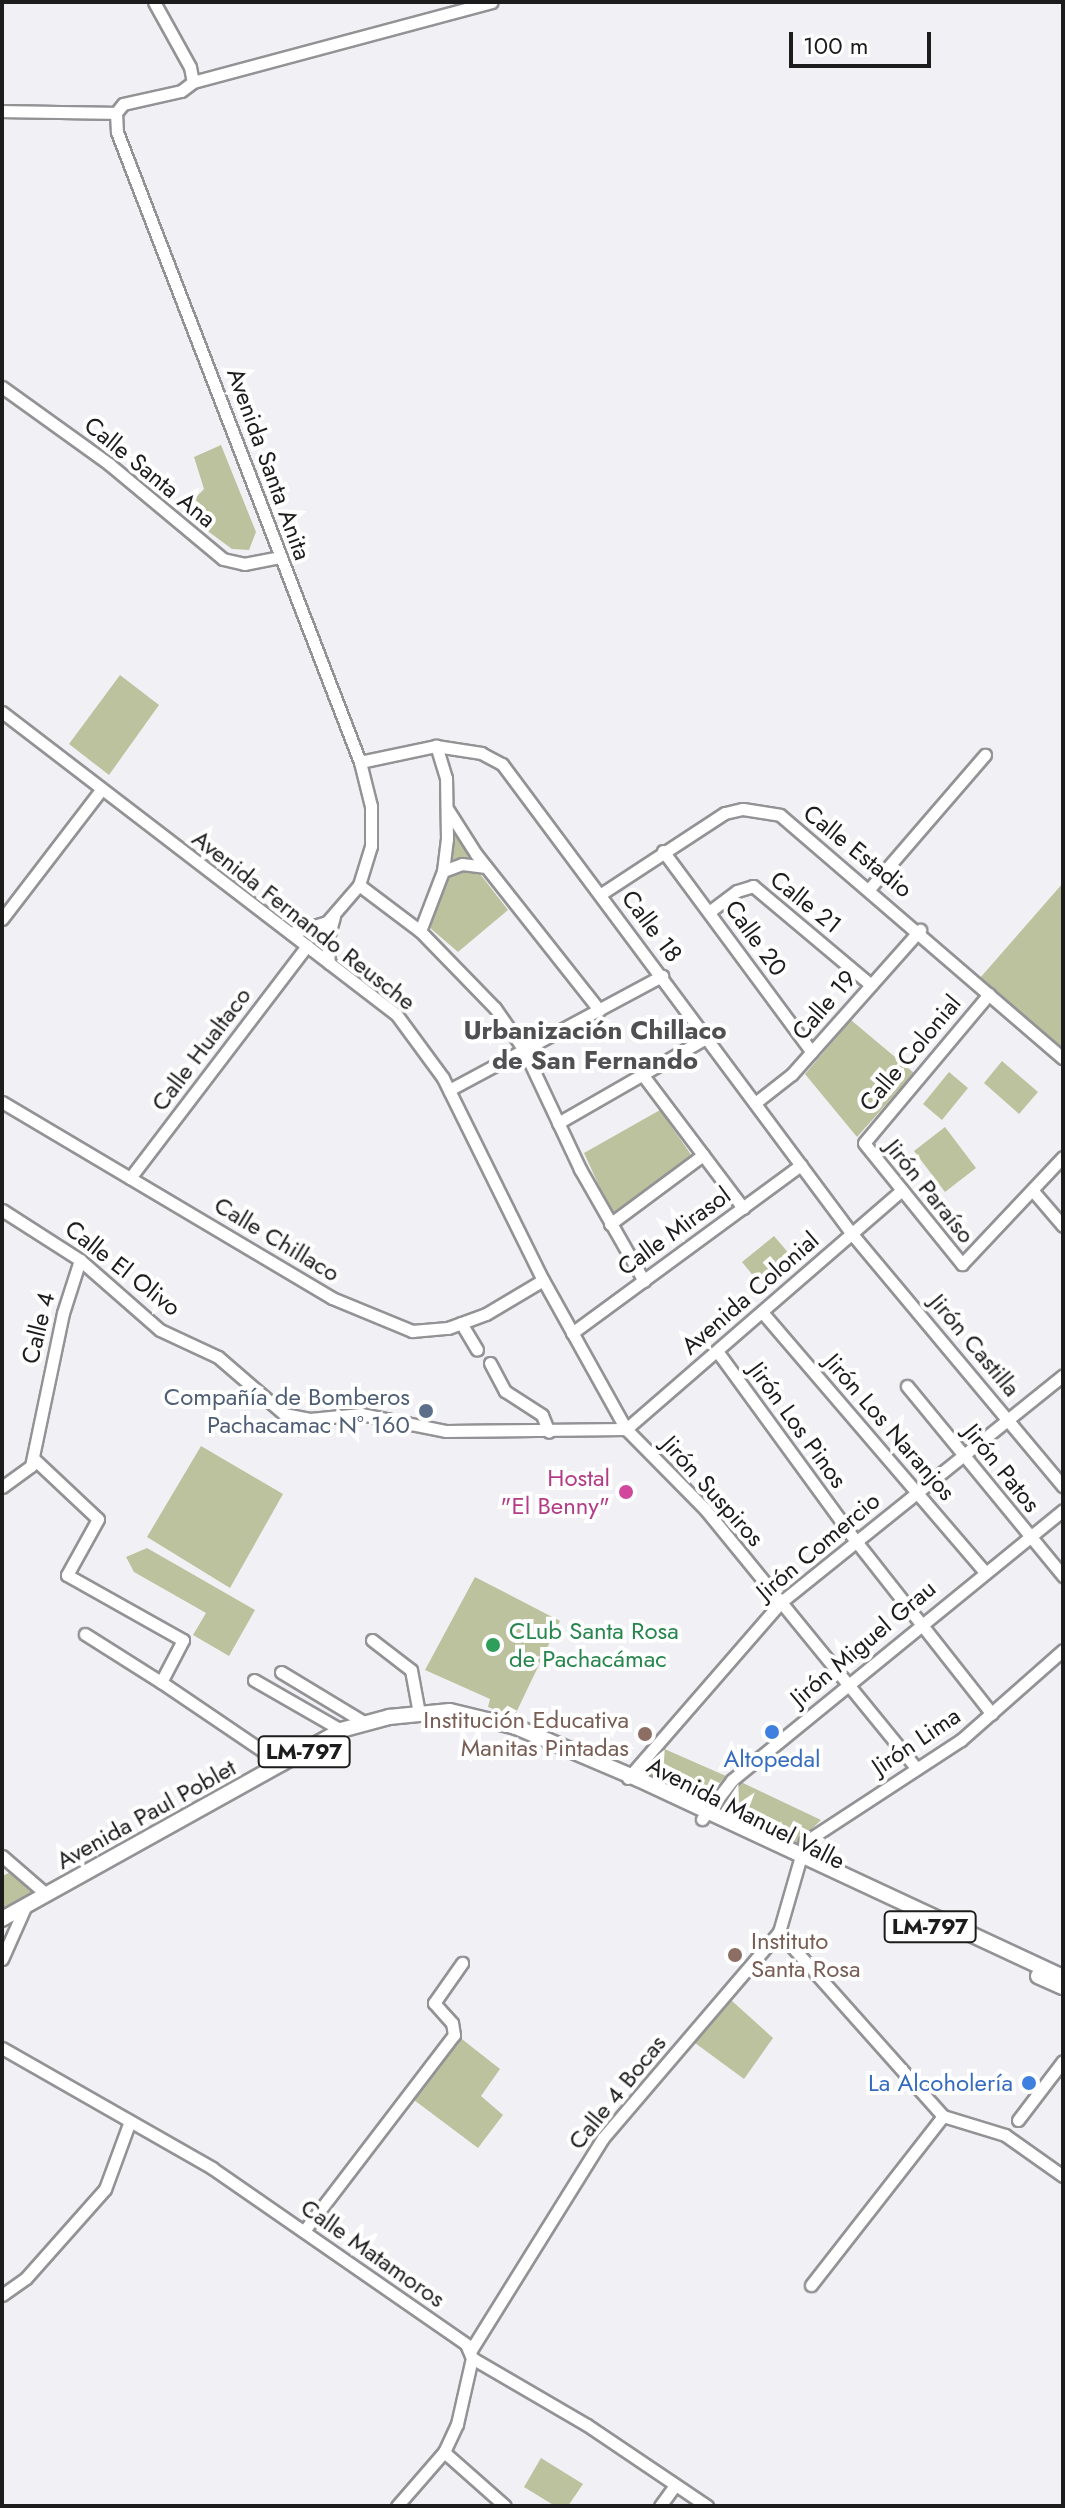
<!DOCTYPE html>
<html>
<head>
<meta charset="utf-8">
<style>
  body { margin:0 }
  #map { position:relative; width:1065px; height:2508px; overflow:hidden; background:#f1f1f5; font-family:Jost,sans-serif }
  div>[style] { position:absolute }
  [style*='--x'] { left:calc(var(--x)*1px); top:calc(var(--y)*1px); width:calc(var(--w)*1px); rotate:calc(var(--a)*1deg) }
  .green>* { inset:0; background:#bdc29e }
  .roads { filter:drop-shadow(2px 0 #939396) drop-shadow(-2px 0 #939396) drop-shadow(0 2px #939396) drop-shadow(0 -2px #939396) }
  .minor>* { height:11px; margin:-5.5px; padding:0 5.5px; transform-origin:5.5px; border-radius:5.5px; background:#fff }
  .major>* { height:14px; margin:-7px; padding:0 7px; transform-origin:7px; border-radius:7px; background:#fff }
  .dots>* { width:22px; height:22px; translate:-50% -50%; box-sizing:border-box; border:4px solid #fff; border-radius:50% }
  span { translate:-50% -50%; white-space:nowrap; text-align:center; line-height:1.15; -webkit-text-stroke:8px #fff; paint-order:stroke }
  .shield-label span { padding:2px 6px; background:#fff; border:2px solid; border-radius:6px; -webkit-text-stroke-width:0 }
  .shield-label { font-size:22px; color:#1c1c1d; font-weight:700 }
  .street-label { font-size:24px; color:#1c1c1d }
  .service-label { font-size:24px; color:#4e5e75 }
  .right { translate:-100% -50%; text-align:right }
  .hotel-label { font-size:24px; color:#b23c85 }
  .leisure-label { font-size:24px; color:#27864d }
  .left { translate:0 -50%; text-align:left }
  .education-label { font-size:24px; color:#785e54 }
  .shop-label { font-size:24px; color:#366cbe }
  .neighbourhood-label { font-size:26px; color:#505053; font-weight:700 }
  .frame { position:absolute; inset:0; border:4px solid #1c1c1d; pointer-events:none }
  .scale { position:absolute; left:789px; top:32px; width:142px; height:36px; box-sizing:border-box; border:4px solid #1c1c1d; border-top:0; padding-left:10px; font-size:24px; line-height:28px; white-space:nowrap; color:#1c1c1d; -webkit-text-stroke:6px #fff; paint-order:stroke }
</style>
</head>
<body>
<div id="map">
  <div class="green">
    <div style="clip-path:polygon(221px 445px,256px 532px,249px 550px,232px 549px,182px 512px,204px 489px,194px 457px)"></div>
    <div style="clip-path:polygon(120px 675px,159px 705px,109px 775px,69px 744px)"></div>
    <div style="clip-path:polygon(454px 832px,472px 856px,449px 860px)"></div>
    <div style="clip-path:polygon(460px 867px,477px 870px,508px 910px,458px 952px,429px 927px,446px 879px)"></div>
    <div style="clip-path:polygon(1063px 883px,1063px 1051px,980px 978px)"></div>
    <div style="clip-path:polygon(851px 1020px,914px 1073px,857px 1137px,805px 1074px)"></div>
    <div style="clip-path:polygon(1002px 1061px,1038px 1092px,1019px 1114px,984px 1083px)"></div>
    <div style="clip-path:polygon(949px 1072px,968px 1088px,942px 1120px,923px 1104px)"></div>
    <div style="clip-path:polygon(660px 1110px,692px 1156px,617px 1213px,611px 1212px,584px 1153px)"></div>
    <div style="clip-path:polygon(945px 1127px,976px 1168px,945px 1192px,914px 1151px)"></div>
    <div style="clip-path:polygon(774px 1236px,791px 1256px,759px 1283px,742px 1262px)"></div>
    <div style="clip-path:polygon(201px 1446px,283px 1494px,230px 1588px,147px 1537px)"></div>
    <div style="clip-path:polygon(147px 1548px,255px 1610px,229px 1656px,193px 1635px,206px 1613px,134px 1572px,126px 1557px)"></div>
    <div style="clip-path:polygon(475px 1577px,560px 1621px,514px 1717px,488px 1707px,490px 1699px,425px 1670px)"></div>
    <div style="clip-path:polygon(660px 1747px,726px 1776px,702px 1802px,638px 1774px)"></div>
    <div style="clip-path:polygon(738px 1782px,741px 1782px,821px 1820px,794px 1846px,720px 1810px,719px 1801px)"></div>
    <div style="clip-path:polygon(11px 1872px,35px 1894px,2px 1913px,2px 1876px)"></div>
    <div style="clip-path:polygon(731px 2000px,773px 2038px,744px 2079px,695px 2043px)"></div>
    <div style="clip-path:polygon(458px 2036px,500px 2069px,481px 2096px,503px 2115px,478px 2148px,410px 2097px)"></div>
    <div style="clip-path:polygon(541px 2458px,583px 2484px,568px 2506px,555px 2506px,524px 2487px)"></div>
  </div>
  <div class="roads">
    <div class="minor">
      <div style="--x:154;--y:2;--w:74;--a:61"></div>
      <div style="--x:190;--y:67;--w:15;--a:79"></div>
      <div style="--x:193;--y:82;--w:15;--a:143"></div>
      <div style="--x:181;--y:91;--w:59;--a:167.4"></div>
      <div style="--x:123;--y:104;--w:11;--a:128"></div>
      <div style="--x:116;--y:113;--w:19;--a:87"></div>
      <div style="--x:117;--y:132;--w:675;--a:68.91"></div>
      <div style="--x:360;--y:762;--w:45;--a:76"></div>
      <div style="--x:371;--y:806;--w:40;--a:90"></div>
      <div style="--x:371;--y:846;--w:41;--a:107.1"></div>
      <div style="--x:359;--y:885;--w:49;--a:130.9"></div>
      <div style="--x:327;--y:922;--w:38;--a:163"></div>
      <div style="--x:193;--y:82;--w:309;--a:-15"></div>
      <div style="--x:2;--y:111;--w:114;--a:1"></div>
      <div style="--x:2;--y:387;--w:132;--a:35.7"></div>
      <div style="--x:109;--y:464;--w:148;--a:39.8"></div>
      <div style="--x:223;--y:559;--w:22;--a:13"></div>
      <div style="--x:244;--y:564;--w:36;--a:-11"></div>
      <div style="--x:2;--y:712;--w:496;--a:37.5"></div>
      <div style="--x:396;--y:1014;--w:79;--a:53.7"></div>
      <div style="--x:443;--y:1078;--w:225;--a:63.7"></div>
      <div style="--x:543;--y:1280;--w:171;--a:60.9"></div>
      <div style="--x:626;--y:1429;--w:112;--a:45.4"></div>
      <div style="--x:705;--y:1509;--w:335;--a:50.8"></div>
      <div style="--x:360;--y:762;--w:78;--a:-11.9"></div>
      <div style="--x:436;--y:746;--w:46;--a:8.8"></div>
      <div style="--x:481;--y:753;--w:24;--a:28"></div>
      <div style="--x:502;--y:764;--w:586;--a:53.33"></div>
      <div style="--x:852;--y:1234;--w:329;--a:50.1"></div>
      <div style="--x:448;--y:810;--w:52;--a:57.5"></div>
      <div style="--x:476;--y:854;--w:199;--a:51.7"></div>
      <div style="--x:663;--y:851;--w:250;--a:53.5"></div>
      <div style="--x:443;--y:871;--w:20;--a:-20"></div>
      <div style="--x:462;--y:864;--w:24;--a:7"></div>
      <div style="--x:359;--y:885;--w:76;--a:37"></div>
      <div style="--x:420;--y:931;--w:107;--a:45.8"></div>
      <div style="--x:495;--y:1008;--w:51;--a:55.4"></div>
      <div style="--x:524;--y:1050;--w:132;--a:64.8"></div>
      <div style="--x:580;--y:1169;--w:129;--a:60.3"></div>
      <div style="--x:870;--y:888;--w:176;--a:-49.2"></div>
      <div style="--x:601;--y:894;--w:148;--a:-33.2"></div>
      <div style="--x:725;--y:813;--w:18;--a:-13"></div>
      <div style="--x:743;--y:809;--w:37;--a:9"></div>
      <div style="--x:780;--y:815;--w:373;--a:40.7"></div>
      <div style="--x:709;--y:912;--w:35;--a:-37"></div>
      <div style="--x:737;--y:891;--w:17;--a:-17"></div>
      <div style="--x:753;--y:886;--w:154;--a:40"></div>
      <div style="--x:2;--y:919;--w:163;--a:-52.5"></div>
      <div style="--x:420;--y:931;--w:64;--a:-69"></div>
      <div style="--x:443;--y:871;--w:32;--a:-83"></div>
      <div style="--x:447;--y:839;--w:61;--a:-90.9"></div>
      <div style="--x:446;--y:778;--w:34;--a:-107"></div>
      <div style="--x:329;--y:963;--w:22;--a:-95"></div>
      <div style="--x:327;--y:941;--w:25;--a:-74"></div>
      <div style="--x:989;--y:994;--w:194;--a:130"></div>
      <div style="--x:864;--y:1143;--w:156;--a:51"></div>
      <div style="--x:962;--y:1264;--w:147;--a:-46.7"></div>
      <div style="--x:642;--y:1074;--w:168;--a:53"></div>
      <div style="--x:449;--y:1090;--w:242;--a:-28.2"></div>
      <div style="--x:2;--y:1102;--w:384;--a:30.7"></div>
      <div style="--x:332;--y:1298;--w:87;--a:22.4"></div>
      <div style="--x:412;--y:1331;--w:36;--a:-5"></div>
      <div style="--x:448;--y:1328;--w:40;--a:-20.2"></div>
      <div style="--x:486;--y:1314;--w:66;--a:-30.8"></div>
      <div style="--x:755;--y:1103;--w:47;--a:-38.1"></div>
      <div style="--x:792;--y:1074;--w:193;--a:-48.4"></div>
      <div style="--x:558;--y:1123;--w:171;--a:-29.9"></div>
      <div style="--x:130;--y:1178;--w:292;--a:-52.7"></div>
      <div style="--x:1033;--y:1191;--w:46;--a:49.4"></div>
      <div style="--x:2;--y:1210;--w:93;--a:32.7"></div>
      <div style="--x:80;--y:1260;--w:106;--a:41.2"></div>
      <div style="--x:160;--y:1330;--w:64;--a:25"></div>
      <div style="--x:218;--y:1357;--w:87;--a:40.8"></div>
      <div style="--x:284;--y:1414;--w:26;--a:11"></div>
      <div style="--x:310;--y:1419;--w:51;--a:-5.6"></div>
      <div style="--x:361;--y:1414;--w:87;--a:11.3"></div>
      <div style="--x:446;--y:1431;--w:180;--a:-0.6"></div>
      <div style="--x:610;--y:1224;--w:116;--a:-36.6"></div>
      <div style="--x:762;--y:1312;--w:340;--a:49.4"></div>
      <div style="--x:461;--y:1323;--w:31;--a:59"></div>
      <div style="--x:572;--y:1333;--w:284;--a:-36.3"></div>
      <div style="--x:717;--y:1351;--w:234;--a:53.9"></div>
      <div style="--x:855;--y:1540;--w:221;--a:51.8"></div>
      <div style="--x:490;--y:1363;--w:32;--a:62"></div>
      <div style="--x:505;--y:1391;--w:44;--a:33"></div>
      <div style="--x:542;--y:1415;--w:18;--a:68"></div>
      <div style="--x:907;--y:1386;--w:246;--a:50.6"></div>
      <div style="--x:626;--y:1429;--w:365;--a:-40.9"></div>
      <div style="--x:33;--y:1458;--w:89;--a:43.2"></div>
      <div style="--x:98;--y:1519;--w:64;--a:119"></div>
      <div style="--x:67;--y:1575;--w:133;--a:29.3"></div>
      <div style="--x:183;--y:1640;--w:47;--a:117.6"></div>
      <div style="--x:161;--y:1682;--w:146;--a:34.1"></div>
      <div style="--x:2;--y:1487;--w:36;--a:-36"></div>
      <div style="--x:31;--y:1466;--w:156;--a:-78.2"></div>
      <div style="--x:63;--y:1313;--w:56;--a:-72.2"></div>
      <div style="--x:85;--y:1634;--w:90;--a:32.3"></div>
      <div style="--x:372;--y:1640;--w:49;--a:37.6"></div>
      <div style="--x:411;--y:1670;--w:44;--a:79.5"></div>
      <div style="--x:281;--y:1672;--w:97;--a:31.1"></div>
      <div style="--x:254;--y:1680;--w:100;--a:29.9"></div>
      <div style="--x:628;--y:1778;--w:233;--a:-49"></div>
      <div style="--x:781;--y:1602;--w:362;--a:-38.8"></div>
      <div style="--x:702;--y:1819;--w:49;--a:-52.4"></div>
      <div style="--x:732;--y:1780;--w:427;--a:-39.2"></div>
      <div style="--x:2;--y:1856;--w:58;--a:40.8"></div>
      <div style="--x:779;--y:1932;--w:246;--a:48.3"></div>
      <div style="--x:943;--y:2116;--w:65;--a:17"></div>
      <div style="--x:1005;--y:2135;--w:71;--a:35.3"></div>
      <div style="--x:2;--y:1959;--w:59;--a:-66"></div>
      <div style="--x:2;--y:2048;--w:242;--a:29.7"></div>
      <div style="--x:212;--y:2168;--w:309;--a:34.7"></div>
      <div style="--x:466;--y:2344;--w:15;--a:67"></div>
      <div style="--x:472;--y:2358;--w:133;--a:30.2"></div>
      <div style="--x:587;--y:2425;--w:145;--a:34"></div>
      <div style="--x:1018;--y:2120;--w:74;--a:-52.7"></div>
      <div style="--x:304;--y:2231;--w:247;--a:-52.6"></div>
      <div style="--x:454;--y:2035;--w:12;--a:-99"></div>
      <div style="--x:452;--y:2023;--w:27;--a:-132"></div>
      <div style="--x:434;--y:2003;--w:49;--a:-55"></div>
      <div style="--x:811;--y:2285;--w:214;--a:-52"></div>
      <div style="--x:2;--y:2295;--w:29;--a:-35"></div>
      <div style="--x:26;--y:2278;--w:119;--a:-48.4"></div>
      <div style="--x:105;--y:2189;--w:72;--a:-69.8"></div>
      <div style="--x:471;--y:2350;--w:250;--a:-58.1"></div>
      <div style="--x:603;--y:2138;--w:271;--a:-49.5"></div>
      <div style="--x:779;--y:1932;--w:94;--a:-73.9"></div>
      <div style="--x:805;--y:1842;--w:186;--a:-33.2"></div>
      <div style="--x:961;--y:1740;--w:136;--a:-41.4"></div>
      <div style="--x:444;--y:2452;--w:81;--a:41.5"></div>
      <div style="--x:397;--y:2506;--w:72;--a:-49"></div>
      <div style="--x:444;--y:2452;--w:31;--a:-65"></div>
      <div style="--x:457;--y:2424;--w:68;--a:-77.2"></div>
      <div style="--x:660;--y:2506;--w:26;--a:-54"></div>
    </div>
    <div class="major">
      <div style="--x:2;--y:1919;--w:388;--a:-29.1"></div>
      <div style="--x:341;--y:1730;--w:50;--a:-15.2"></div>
      <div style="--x:389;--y:1717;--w:61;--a:-5.6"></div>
      <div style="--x:450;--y:1711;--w:68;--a:13.6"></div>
      <div style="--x:516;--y:1727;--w:133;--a:23.1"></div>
      <div style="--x:638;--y:1779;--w:469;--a:25"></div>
      <div style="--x:1038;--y:1976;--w:27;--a:24"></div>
    </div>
  </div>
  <div class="dots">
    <div style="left:426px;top:1411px;background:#5c6f8a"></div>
    <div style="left:626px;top:1492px;background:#d1479c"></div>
    <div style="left:493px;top:1645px;background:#2e9e5b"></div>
    <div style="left:772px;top:1732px;background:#3f7fe0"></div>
    <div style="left:645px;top:1734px;background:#8d6e63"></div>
    <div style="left:735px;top:1955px;background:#8d6e63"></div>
    <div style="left:1029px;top:2083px;background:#3f7fe0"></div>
  </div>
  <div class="shield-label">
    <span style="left:304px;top:1752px">LM-797</span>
    <span style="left:930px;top:1927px">LM-797</span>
  </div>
  <div class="street-label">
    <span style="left:269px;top:464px;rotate:70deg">Avenida Santa Anita</span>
    <span style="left:150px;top:472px;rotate:39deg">Calle Santa Ana</span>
    <span style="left:858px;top:851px;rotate:39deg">Calle Estadio</span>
    <span style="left:806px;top:902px;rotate:39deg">Calle 21</span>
    <span style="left:304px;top:920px;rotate:38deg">Avenida Fernando Reusche</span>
    <span style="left:652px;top:926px;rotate:53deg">Calle 18</span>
    <span style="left:756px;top:938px;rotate:54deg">Calle 20</span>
    <span style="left:824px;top:1005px;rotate:-49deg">Calle 19</span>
    <span style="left:201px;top:1049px;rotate:-53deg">Calle Hualtaco</span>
    <span style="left:910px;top:1053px;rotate:-50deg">Calle Colonial</span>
    <span style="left:930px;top:1191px;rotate:51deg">Jirón Paraíso</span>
    <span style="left:674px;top:1231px;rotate:-36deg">Calle Mirasol</span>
    <span style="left:277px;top:1239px;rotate:31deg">Calle Chillaco</span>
    <span style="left:123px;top:1268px;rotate:38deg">Calle El Olivo</span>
    <span style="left:750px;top:1293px;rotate:-41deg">Avenida Colonial</span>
    <span style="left:38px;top:1328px;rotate:-76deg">Calle 4</span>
    <span style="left:975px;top:1345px;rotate:50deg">Jirón Castilla</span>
    <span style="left:798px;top:1425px;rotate:54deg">Jirón Los Pinos</span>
    <span style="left:890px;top:1427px;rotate:49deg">Jirón Los Naranjos</span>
    <span style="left:1002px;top:1468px;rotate:51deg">Jirón Patos</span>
    <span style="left:713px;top:1491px;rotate:48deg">Jirón Suspiros</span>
    <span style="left:818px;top:1546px;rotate:-40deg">Jirón Comercio</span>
    <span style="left:863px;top:1643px;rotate:-40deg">Jirón Miguel Grau</span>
    <span style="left:916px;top:1741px;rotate:-34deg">Jirón Lima</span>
    <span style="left:746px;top:1813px;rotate:27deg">Avenida Manuel Valle</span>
    <span style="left:146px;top:1814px;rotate:-29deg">Avenida Paul Poblet</span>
    <span style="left:617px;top:2092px;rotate:-51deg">Calle 4 Bocas</span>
    <span style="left:373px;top:2253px;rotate:35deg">Calle Matamoros</span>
  </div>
  <div class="service-label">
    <span class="right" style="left:410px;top:1411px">Compañía de Bomberos<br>Pachacamac Nº 160</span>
  </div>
  <div class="hotel-label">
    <span class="right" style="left:610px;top:1492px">Hostal<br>"El Benny"</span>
  </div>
  <div class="leisure-label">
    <span class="left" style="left:509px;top:1645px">CLub Santa Rosa<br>de Pachacámac</span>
  </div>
  <div class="education-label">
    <span class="right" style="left:629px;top:1734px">Institución Educativa<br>Manitas Pintadas</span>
    <span class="left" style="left:751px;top:1955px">Instituto<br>Santa Rosa</span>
  </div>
  <div class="shop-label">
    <span style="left:772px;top:1759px">Altopedal</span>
    <span class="right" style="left:1013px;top:2083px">La Alcoholería</span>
  </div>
  <div class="neighbourhood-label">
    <span style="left:595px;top:1046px">Urbanización Chillaco<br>de San Fernando</span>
  </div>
  <div class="frame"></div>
  <div class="scale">100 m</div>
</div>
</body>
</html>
